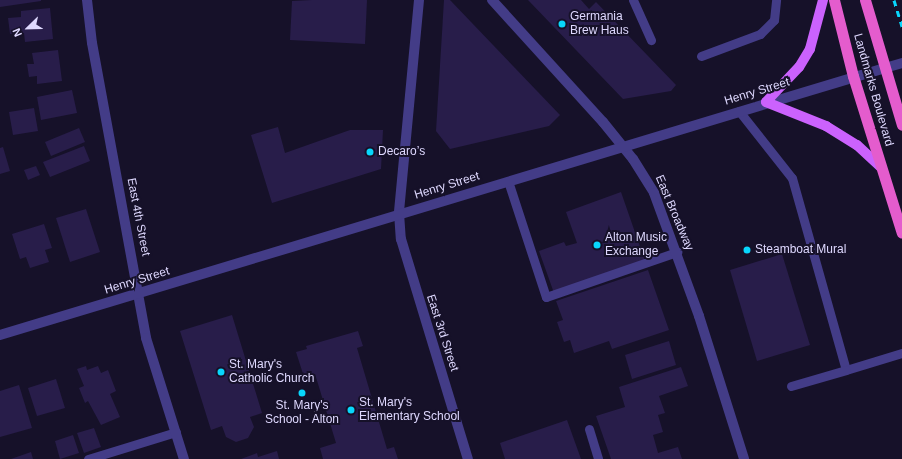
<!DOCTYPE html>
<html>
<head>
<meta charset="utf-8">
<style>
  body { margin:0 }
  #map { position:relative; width:902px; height:459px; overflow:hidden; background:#161129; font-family:Helvetica,sans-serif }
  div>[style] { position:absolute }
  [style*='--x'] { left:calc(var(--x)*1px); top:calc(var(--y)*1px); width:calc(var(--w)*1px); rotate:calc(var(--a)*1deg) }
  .building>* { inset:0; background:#281d4a }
  .service>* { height:9px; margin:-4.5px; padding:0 4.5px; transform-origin:4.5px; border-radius:4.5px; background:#433c87 }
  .minor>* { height:10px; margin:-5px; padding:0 5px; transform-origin:5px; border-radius:5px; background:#433c87 }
  .tertiary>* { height:10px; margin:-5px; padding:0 5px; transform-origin:5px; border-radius:5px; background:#433c87 }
  .primary>* { height:10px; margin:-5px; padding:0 5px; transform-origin:5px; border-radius:5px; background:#cb62fd }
  .trunk>* { height:11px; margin:-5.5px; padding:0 5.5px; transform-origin:5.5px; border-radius:5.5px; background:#e45ccd }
  .rail>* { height:3px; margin-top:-1.5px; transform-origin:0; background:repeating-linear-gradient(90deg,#08d7fc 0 6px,transparent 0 11px) }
  .dots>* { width:11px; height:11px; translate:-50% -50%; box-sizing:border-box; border:2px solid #161129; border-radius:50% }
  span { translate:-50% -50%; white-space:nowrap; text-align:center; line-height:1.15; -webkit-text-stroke:4px #161129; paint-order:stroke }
  .poi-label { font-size:12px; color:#dfd9ff }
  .left { translate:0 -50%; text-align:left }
  .street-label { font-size:12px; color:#dfd9ff }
  .north { position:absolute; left:8px; top:8px; width:40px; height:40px; -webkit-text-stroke:3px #161129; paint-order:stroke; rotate:247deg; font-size:11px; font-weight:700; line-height:16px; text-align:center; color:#dfd9ff }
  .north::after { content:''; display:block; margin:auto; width:14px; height:18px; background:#dfd9ff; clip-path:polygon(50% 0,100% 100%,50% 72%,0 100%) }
</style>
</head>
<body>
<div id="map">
  <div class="building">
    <div style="clip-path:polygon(0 0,41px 0,41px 1px,0 7px)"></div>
    <div style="clip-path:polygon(312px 0,367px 0,365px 44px,290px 40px,292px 1px)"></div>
    <div style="clip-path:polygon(444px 0,450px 0,560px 115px,549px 126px,450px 149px,436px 131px)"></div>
    <div style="clip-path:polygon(528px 0,581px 0,589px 9px,596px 2px,676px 85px,671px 91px,623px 99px)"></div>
    <div style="clip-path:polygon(50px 8px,53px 39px,25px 42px,24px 33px,10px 34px,8px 18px,21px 17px,21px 11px)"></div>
    <div style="clip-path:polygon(58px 50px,62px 81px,37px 84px,37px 76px,29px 77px,27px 64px,34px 64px,32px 53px)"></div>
    <div style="clip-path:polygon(72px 90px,77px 113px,41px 120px,37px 97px)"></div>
    <div style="clip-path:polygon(34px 108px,38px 131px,13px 135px,9px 112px)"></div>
    <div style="clip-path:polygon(278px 127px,285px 153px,350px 130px,383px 130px,381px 169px,272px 203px,251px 135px)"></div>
    <div style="clip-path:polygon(79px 128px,85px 142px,51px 156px,45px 142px)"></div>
    <div style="clip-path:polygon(84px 146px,90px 161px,50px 177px,43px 162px)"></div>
    <div style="clip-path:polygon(3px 147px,10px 171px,0 174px,0 148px)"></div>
    <div style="clip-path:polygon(36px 166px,40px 175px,28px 180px,24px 170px)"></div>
    <div style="clip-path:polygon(621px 192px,645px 261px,554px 293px,539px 251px,564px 242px,566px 246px,577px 243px,566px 212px)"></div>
    <div style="clip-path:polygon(86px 209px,100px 252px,70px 262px,56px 218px)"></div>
    <div style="clip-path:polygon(44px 224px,52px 248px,45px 250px,49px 262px,30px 268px,26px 257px,20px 259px,12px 234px)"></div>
    <div style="clip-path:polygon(782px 254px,810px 345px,757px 361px,730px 270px)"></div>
    <div style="clip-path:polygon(648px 270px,669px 330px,612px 349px,609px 341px,574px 353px,570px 340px,564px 342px,557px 322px,563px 320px,556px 301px)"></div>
    <div style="clip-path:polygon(232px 315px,262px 413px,250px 417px,254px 427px,248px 438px,236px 442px,226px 437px,222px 426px,211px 430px,180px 331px)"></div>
    <div style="clip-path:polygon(358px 331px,363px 346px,357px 348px,387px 449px,394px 447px,398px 459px,323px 459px,320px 448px,336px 443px,315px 374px,304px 377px,296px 352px,307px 349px,306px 346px)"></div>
    <div style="clip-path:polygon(669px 341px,676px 365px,632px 379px,625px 355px)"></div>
    <div style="clip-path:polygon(86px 366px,87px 370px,98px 366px,101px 373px,108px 370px,116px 391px,110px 394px,120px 417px,101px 425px,88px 401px,85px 403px,79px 388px,84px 386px,77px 369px)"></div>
    <div style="clip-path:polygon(681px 367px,688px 386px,659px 396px,665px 413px,658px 415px,663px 432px,653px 435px,658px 453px,678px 447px,682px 459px,611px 459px,596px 416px,625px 407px,619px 387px)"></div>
    <div style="clip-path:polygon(56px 379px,65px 408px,37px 416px,28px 388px)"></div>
    <div style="clip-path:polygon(19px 385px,32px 428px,0 437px,0 391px)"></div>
    <div style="clip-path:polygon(567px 420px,581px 459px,505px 459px,500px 443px)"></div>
    <div style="clip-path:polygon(94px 428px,101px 447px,84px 453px,77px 433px)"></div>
    <div style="clip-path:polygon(73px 435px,79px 453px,60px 459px,55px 441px)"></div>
    <div style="clip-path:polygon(277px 451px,279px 459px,241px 459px,257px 453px,258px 457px)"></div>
    <div style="clip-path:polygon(31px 452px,33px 459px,11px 459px)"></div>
  </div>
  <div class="service">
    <div style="--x:633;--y:0;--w:44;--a:65.8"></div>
    <div style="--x:701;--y:56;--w:63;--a:-20.4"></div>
    <div style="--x:760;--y:34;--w:20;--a:-45"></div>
    <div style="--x:774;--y:20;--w:20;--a:-84"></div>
    <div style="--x:739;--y:111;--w:85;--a:51.7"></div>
    <div style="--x:792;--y:178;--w:199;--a:74.3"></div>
    <div style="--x:846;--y:370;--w:59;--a:-16.9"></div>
    <div style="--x:508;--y:181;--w:122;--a:71.9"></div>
    <div style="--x:546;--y:297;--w:139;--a:-19"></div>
    <div style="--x:791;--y:386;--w:57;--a:-16.2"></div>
    <div style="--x:589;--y:429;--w:31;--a:73"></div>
    <div style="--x:88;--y:459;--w:92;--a:-17.1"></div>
  </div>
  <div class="minor">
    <div style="--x:87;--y:0;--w:43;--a:83.4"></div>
    <div style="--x:92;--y:43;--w:300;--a:79.6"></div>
    <div style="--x:146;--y:338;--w:127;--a:72.6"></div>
    <div style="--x:419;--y:0;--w:214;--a:95.4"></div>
    <div style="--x:399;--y:213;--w:26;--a:86"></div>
    <div style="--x:401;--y:239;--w:230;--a:73.1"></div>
    <div style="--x:885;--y:68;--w:18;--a:-16"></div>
  </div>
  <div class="tertiary">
    <div style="--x:492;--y:0;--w:165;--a:47.7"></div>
    <div style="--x:603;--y:122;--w:48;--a:51"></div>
    <div style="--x:633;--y:159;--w:40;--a:58"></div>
    <div style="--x:654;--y:193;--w:131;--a:69.9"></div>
    <div style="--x:699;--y:316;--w:150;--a:72.5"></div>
    <div style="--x:0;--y:335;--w:924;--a:-16.79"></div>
  </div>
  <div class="primary">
    <div style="--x:823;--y:0;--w:51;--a:104.9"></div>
    <div style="--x:810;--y:49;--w:21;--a:121"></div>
    <div style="--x:799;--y:67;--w:48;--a:133.3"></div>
    <div style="--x:766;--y:102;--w:65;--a:21.8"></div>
    <div style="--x:826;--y:126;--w:36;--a:32"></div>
    <div style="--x:857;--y:145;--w:34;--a:43"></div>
  </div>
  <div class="trunk">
    <div style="--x:834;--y:0;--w:78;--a:76"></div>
    <div style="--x:853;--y:76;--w:164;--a:72.7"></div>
    <div style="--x:865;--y:0;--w:130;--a:73.5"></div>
  </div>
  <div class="rail">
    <div style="--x:894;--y:0;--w:28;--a:73"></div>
  </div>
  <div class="dots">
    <div style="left:562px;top:24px;background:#08d7fc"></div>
    <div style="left:370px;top:152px;background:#08d7fc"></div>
    <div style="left:597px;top:245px;background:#08d7fc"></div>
    <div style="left:747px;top:250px;background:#08d7fc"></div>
    <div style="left:221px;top:372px;background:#08d7fc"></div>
    <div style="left:302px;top:393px;background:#08d7fc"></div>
    <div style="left:351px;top:410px;background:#08d7fc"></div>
  </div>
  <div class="poi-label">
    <span class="left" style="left:570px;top:24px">Germania<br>Brew Haus</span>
    <span class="left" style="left:378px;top:152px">Decaro’s</span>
    <span class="left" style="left:605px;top:245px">Alton Music<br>Exchange</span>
    <span class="left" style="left:755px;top:250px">Steamboat Mural</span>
    <span class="left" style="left:229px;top:372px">St. Mary's<br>Catholic Church</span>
    <span class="left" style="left:359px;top:410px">St. Mary's<br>Elementary School</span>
    <span style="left:302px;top:413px">St. Mary's<br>School - Alton</span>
  </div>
  <div class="street-label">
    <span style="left:873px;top:90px;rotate:74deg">Landmarks Boulevard</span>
    <span style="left:757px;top:92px;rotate:-17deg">Henry Street</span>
    <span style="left:447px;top:186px;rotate:-17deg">Henry Street</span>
    <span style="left:674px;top:213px;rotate:67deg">East Broadway</span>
    <span style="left:138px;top:217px;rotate:79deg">East 4th Street</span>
    <span style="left:137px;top:281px;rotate:-17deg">Henry Street</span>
    <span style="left:442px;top:333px;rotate:72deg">East 3rd Street</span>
  </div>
  <div class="north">N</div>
</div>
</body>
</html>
